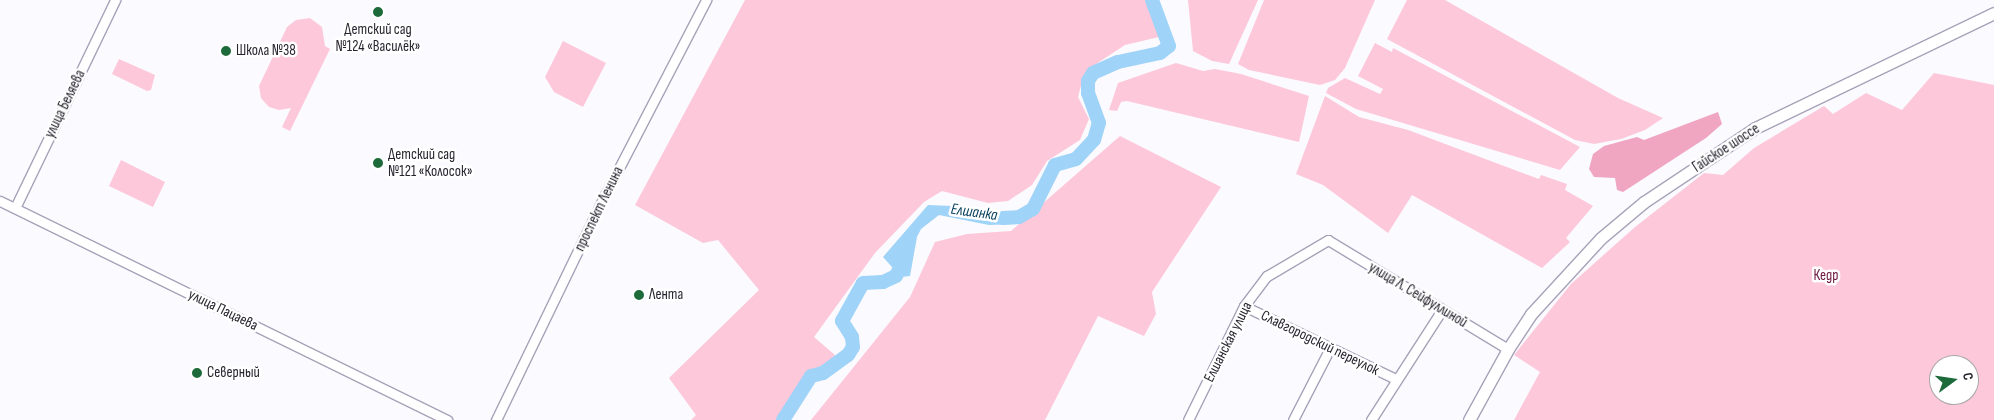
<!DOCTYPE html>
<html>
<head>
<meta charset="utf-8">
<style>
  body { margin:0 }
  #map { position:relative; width:1994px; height:420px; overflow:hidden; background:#fbfaff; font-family:"Sofia Sans Condensed",sans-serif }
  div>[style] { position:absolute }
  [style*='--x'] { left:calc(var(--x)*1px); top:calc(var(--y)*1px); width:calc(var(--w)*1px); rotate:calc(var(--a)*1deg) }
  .green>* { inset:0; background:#fdc8d9 }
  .forest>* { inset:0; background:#f0a6c0 }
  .water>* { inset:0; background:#9fd3f8 }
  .river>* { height:14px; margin:-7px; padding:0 7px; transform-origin:7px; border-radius:7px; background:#9fd3f8 }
  .roads { filter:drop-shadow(1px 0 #a8a2b9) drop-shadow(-1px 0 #a8a2b9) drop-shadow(0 1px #a8a2b9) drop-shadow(0 -1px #a8a2b9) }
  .minor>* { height:9px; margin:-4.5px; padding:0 4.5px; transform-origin:4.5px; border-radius:4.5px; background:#fff }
  .major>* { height:11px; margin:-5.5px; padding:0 5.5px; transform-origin:5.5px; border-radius:5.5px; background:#fff }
  .dots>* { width:14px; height:14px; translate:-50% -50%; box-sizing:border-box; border:2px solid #fff; border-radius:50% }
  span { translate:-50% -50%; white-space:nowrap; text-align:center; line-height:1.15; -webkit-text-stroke:5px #fff; paint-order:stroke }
  .poi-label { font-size:15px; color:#27242d }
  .left { translate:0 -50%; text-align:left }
  .street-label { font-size:15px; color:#27242d }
  .park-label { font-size:15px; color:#6b163e }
  .water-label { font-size:16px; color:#063d5b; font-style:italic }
  .north { position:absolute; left:1929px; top:355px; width:50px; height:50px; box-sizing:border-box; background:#fff; border:1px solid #a9a7ab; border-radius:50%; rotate:76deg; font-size:14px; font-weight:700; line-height:20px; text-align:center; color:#27242d }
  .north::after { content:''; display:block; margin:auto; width:18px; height:22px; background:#1d6b3a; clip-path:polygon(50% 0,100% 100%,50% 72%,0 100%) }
</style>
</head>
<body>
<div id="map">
  <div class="green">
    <div style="clip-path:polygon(745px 0,1145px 0,1159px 37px,1125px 45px,1096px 64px,1082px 82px,1078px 97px,1089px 119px,1080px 140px,1047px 161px,1032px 185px,1008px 201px,988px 203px,942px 191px,924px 202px,875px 253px,814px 337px,835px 355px,778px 420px,691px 420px,696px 415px,669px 378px,759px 290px,718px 240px,703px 243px,635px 205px)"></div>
    <div style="clip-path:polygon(1188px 0,1258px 0,1229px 64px,1212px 61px,1193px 51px)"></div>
    <div style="clip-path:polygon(1264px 0,1375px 0,1345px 68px,1335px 80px,1320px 85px,1249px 70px,1238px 64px)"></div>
    <div style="clip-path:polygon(1407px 0,1445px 0,1618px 98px,1663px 118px,1645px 130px,1621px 139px,1594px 144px,1575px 140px,1387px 39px)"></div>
    <div style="clip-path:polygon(310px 18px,322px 27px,325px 46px,330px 49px,290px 131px,282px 127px,291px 108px,279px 110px,269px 107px,261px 98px,259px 86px,287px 27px,296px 20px)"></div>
    <div style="clip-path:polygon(563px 41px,606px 63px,583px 107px,554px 92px,545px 77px)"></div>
    <div style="clip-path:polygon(1375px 43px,1392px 52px,1393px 48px,1580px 147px,1560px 170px,1356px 109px,1326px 93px,1328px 88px,1345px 78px,1380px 94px,1383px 89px,1358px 76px)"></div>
    <div style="clip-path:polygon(119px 59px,155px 75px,151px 90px,147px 91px,112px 74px)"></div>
    <div style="clip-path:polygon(1176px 63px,1203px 71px,1215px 69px,1241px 74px,1309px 96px,1299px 142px,1127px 101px,1121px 102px,1117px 111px,1109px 110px,1118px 83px)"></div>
    <div style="clip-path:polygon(evenodd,1934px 73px,1994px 85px,1994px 420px,1514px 420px,1540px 372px,1514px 355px,1571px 284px,1635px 227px,1704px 173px,1723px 175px,1754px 148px,1824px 106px,1833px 114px,1866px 93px,1902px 110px,1934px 73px,1939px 365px,1969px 365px,1969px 395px,1939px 395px,1939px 365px)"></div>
    <div style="clip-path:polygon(1325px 96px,1359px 117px,1408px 130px,1539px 179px,1541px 175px,1567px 184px,1565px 190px,1593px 206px,1566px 238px,1570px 242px,1542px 268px,1412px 195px,1388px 233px,1323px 185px,1296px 174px)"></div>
    <div style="clip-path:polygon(1120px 136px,1221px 187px,1152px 292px,1156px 314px,1144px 336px,1098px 316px,1045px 420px,811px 420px,910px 297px,935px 242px,967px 234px,1011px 231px)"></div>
    <div style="clip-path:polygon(121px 160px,165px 182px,153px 207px,109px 186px)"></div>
  </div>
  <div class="forest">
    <div style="clip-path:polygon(1718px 112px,1722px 124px,1706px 138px,1623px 192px,1617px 190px,1615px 178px,1594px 177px,1589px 169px,1593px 154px,1604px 146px,1637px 137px,1644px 140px)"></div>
  </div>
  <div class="water">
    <div style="clip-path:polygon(928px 205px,953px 206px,993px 215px,1016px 216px,1020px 220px,1013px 224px,989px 225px,939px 215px,921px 229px,917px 237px,910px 276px,901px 277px,883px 257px)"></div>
  </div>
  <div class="river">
    <div style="--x:1002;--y:218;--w:17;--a:-3"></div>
    <div style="--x:1019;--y:217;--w:16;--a:-30"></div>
    <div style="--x:1033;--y:209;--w:49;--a:-63.4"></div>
    <div style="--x:1055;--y:165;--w:22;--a:-16"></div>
    <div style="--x:1076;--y:159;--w:26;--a:-47"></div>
    <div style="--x:1094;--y:140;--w:18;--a:-74"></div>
    <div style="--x:1099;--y:123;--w:32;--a:-110"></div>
    <div style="--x:1088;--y:93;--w:12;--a:-90"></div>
    <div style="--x:1088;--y:81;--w:9;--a:-58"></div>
    <div style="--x:1093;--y:73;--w:27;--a:-24"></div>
    <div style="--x:1118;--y:62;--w:43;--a:-12.1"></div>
    <div style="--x:1160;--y:53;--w:11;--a:-38"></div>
    <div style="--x:1169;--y:46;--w:49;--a:-110.3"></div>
    <div style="--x:783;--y:420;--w:52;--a:-57.5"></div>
    <div style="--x:811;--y:376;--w:12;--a:-14"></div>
    <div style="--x:823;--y:373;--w:31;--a:-36"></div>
    <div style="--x:848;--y:355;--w:9;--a:-58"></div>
    <div style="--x:853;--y:347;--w:10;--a:-96"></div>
    <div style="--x:852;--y:337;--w:19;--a:-122"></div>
    <div style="--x:842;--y:321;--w:43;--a:-61.1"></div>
    <div style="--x:863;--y:283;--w:20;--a:-3"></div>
    <div style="--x:883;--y:282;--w:14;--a:-25"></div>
    <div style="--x:896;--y:276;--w:21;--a:-65"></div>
  </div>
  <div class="roads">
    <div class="minor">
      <div style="--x:0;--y:201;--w:498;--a:26.1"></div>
      <div style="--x:15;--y:208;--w:231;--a:-64.3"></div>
      <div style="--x:1244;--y:306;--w:169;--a:25.7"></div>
      <div style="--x:496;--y:420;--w:250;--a:-64.2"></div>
      <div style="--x:605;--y:195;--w:220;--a:-62.6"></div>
      <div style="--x:1188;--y:420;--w:127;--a:-63.8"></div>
      <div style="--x:1244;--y:306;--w:38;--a:-53"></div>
      <div style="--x:1267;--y:276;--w:71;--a:-30.5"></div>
      <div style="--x:1328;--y:240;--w:210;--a:31.2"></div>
      <div style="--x:1293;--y:420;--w:81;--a:-62.8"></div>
      <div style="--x:1371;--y:420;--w:131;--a:-57.2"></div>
    </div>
    <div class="major">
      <div style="--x:1469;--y:420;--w:81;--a:-61.2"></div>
      <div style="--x:1508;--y:349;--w:42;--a:-56.7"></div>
      <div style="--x:1531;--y:314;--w:103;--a:-47.4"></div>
      <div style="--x:1601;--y:238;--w:56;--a:-39.9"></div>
      <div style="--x:1644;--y:202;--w:133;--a:-33.7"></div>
      <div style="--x:1755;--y:128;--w:265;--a:-25.7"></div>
    </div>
  </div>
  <div class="dots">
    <div style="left:378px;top:12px;background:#1d6b3a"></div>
    <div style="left:226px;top:51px;background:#1d6b3a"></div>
    <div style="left:378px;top:163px;background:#1d6b3a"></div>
    <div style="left:639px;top:295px;background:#1d6b3a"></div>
    <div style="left:197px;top:373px;background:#1d6b3a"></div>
  </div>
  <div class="poi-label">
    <span style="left:378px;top:38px">Детский сад<br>№124 «Василёк»</span>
    <span class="left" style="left:236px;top:51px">Школа №38</span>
    <span class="left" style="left:388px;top:163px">Детский сад<br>№121 «Колосок»</span>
    <span class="left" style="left:649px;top:295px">Лента</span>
    <span class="left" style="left:207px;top:373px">Северный</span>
  </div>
  <div class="street-label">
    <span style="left:65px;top:104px;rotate:-64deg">улица Беляева</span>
    <span style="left:1726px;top:148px;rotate:-33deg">Гайское шоссе</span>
    <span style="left:599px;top:209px;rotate:-64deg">проспект Ленина</span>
    <span style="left:1418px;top:295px;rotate:31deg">улица Л. Сейфуллиной</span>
    <span style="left:223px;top:310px;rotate:26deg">улица Пацаева</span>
    <span style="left:1228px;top:342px;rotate:-63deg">Елшанская улица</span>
    <span style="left:1320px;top:343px;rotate:26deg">Славгородский переулок</span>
  </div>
  <div class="park-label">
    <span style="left:1826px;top:276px">Кедр</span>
  </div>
  <div class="water-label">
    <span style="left:974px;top:213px;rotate:8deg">Елшанка</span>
  </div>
  <div class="north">С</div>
</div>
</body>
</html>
